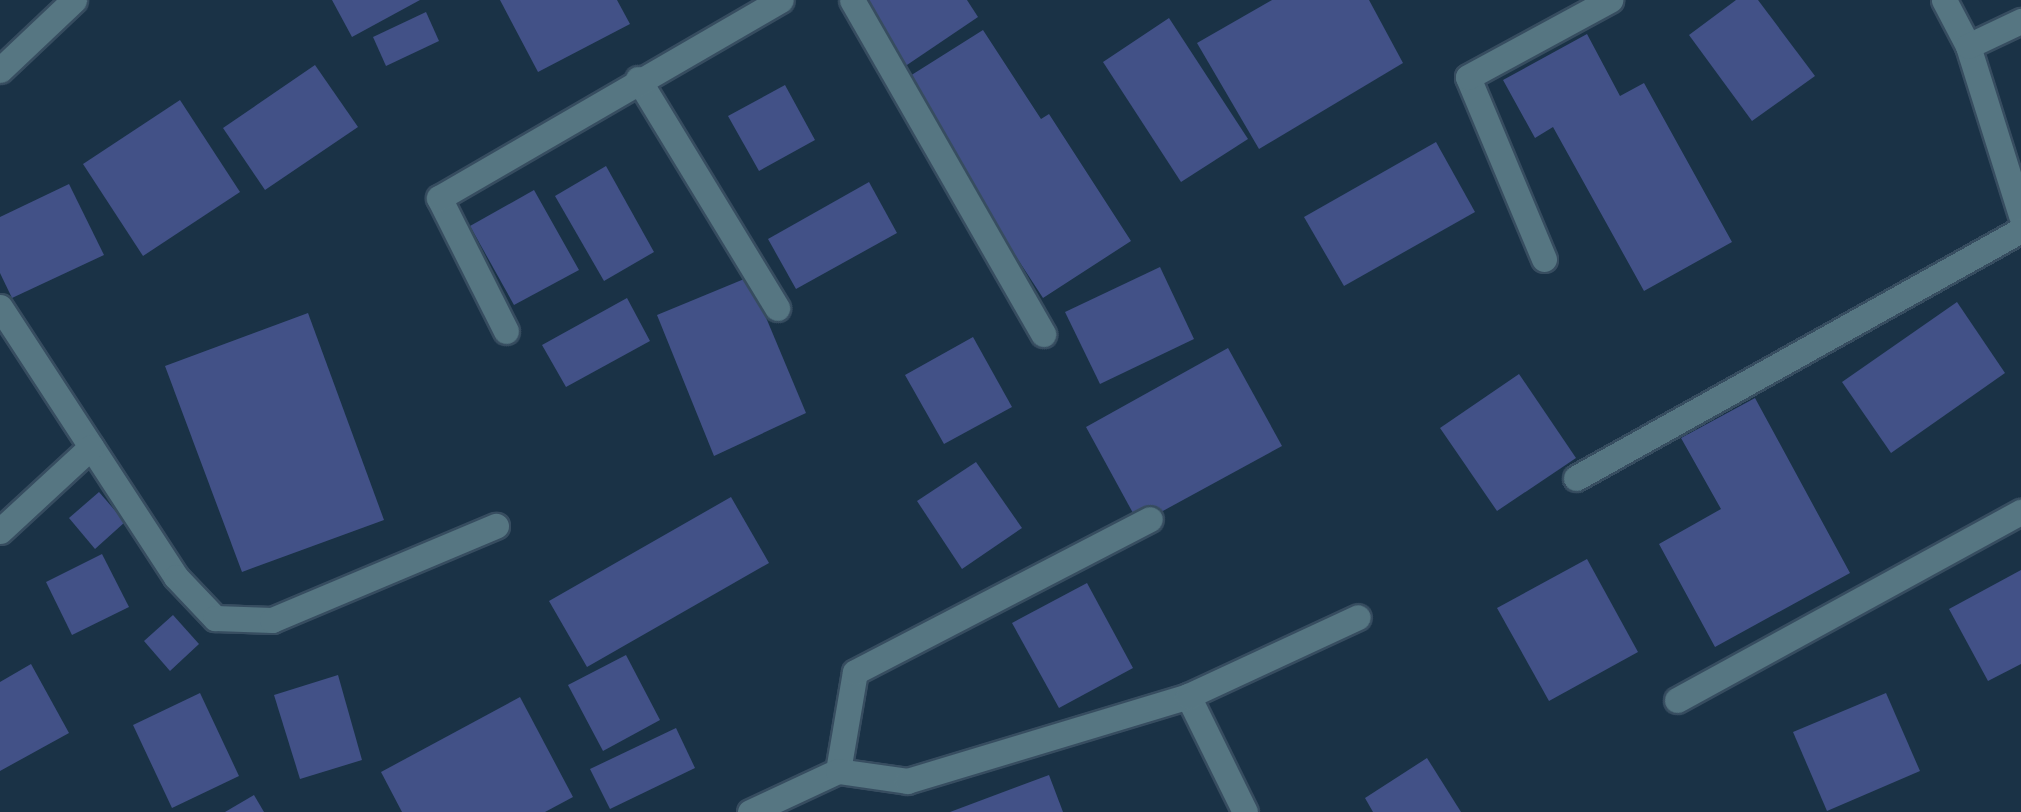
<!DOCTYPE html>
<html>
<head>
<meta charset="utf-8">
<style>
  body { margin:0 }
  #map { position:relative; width:2021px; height:812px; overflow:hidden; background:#1a3246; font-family:"DejaVu Sans",sans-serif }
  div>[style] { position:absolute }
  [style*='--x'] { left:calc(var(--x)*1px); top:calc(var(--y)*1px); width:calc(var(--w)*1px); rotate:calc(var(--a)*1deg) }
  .building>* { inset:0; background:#425187 }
  .roads { filter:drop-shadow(2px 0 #374d60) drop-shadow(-2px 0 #374d60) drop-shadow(0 2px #374d60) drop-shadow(0 -2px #374d60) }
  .minor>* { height:25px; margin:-12.5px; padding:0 12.5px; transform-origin:12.5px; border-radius:12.5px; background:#567682 }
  span { translate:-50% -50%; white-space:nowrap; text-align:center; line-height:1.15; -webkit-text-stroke:9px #10283c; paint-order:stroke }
</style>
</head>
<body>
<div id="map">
  <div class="building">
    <div style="clip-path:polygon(332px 0,420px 0,352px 37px)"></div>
    <div style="clip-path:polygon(500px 0,617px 0,630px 24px,538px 72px)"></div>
    <div style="clip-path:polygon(860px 0,967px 0,978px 17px,904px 67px)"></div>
    <div style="clip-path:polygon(1272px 0,1369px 0,1403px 63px,1259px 149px,1197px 43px)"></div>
    <div style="clip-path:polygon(1736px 0,1758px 0,1815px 76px,1752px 121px,1689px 35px)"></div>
    <div style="clip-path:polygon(426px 12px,439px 41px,386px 66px,373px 37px)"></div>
    <div style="clip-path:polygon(1169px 18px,1248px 139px,1181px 182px,1103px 62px)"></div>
    <div style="clip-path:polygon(983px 30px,1041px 119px,1049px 114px,1131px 241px,1043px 298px,902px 81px)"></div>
    <div style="clip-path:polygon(1587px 34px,1620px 96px,1644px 83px,1732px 242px,1644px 291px,1553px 127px,1535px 138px,1503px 80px)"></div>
    <div style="clip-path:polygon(315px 65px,358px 127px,265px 190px,223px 128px)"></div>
    <div style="clip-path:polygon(785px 85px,815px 140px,759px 171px,728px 116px)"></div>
    <div style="clip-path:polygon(180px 100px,240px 192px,143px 256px,83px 164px)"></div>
    <div style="clip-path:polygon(1436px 142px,1475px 212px,1344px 286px,1304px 217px)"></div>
    <div style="clip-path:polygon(606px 166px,654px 252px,604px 281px,555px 196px)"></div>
    <div style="clip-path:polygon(869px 182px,897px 233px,796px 289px,768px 239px)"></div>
    <div style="clip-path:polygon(69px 184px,104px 255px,12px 298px,0 273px,0 217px)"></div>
    <div style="clip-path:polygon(534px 190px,579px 270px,514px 305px,470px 226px)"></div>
    <div style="clip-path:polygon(1160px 267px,1194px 339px,1100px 384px,1065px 312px)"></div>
    <div style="clip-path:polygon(749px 277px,806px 413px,714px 456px,657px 315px)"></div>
    <div style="clip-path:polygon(627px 298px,650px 341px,566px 387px,542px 345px)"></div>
    <div style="clip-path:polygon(1957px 302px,2005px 373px,1891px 453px,1842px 382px)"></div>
    <div style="clip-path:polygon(308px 313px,384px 520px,242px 572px,165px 366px)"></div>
    <div style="clip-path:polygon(973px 337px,1012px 407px,944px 444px,905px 375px)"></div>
    <div style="clip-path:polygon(1228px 348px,1282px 446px,1139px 524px,1086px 427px)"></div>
    <div style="clip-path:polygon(1519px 374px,1576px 458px,1497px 511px,1440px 428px)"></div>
    <div style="clip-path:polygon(1755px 398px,1850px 573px,1715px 647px,1659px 544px,1721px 509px,1681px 438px)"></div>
    <div style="clip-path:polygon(976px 462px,1022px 528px,962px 569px,917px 501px)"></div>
    <div style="clip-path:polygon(99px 492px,125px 522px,95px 549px,69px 518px)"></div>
    <div style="clip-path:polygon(731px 497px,769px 563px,587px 667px,549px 601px)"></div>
    <div style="clip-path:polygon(102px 554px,129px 607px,72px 635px,46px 582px)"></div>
    <div style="clip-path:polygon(1587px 559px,1638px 652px,1549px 701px,1497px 608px)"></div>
    <div style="clip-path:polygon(2021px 570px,2021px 664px,1988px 681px,1949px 609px)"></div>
    <div style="clip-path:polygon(1087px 583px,1133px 668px,1059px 708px,1012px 623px)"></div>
    <div style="clip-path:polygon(173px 615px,199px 644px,170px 671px,144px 641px)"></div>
    <div style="clip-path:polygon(626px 655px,660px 720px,603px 751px,568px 685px)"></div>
    <div style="clip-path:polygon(31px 664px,69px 733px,0 771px,0 682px)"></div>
    <div style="clip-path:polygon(338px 675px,362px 760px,300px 779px,274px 695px)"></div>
    <div style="clip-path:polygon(200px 693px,239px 776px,172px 808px,133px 725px)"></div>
    <div style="clip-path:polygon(1886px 693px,1920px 771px,1827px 811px,1793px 732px)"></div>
    <div style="clip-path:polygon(520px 697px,573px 797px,545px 812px,402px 812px,381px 772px)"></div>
    <div style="clip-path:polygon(676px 728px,695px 768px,610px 809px,590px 769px)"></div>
    <div style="clip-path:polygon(1427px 758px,1461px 812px,1373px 812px,1365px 798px)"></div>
    <div style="clip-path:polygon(1049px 775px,1063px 812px,950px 812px)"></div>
    <div style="clip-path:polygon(254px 795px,264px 812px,225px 812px)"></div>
  </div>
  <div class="roads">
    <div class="minor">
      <div style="--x:852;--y:0;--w:385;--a:60.2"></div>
      <div style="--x:1944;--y:0;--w:52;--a:62.4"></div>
      <div style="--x:1968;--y:46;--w:177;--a:72.6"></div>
      <div style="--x:1968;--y:46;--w:59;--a:-25.3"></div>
      <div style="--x:0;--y:70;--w:102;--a:-43.4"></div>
      <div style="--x:638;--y:79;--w:268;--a:58.7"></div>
      <div style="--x:1544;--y:259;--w:197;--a:-112.7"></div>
      <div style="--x:1468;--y:77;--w:162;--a:-28.5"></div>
      <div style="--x:0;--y:307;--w:322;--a:56.9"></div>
      <div style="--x:176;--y:577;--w:57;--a:46.4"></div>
      <div style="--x:215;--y:618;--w:57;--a:2"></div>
      <div style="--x:272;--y:620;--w:243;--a:-22.8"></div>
      <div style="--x:506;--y:331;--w:149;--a:-116.7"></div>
      <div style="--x:439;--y:198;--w:395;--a:-30.1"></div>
      <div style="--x:1576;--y:478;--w:509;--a:-29.13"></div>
      <div style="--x:0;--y:531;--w:124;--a:-42.7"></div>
      <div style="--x:1188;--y:696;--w:129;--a:63.8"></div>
      <div style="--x:1677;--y:700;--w:392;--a:-28.7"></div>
      <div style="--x:838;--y:771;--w:100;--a:-80.3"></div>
      <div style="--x:855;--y:672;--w:332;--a:-27.4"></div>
      <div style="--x:750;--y:812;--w:97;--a:-25"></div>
      <div style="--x:838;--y:771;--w:70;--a:8.2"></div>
      <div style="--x:907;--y:781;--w:294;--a:-16.8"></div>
      <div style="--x:1188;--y:696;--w:187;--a:-24.9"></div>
    </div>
  </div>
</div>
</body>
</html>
